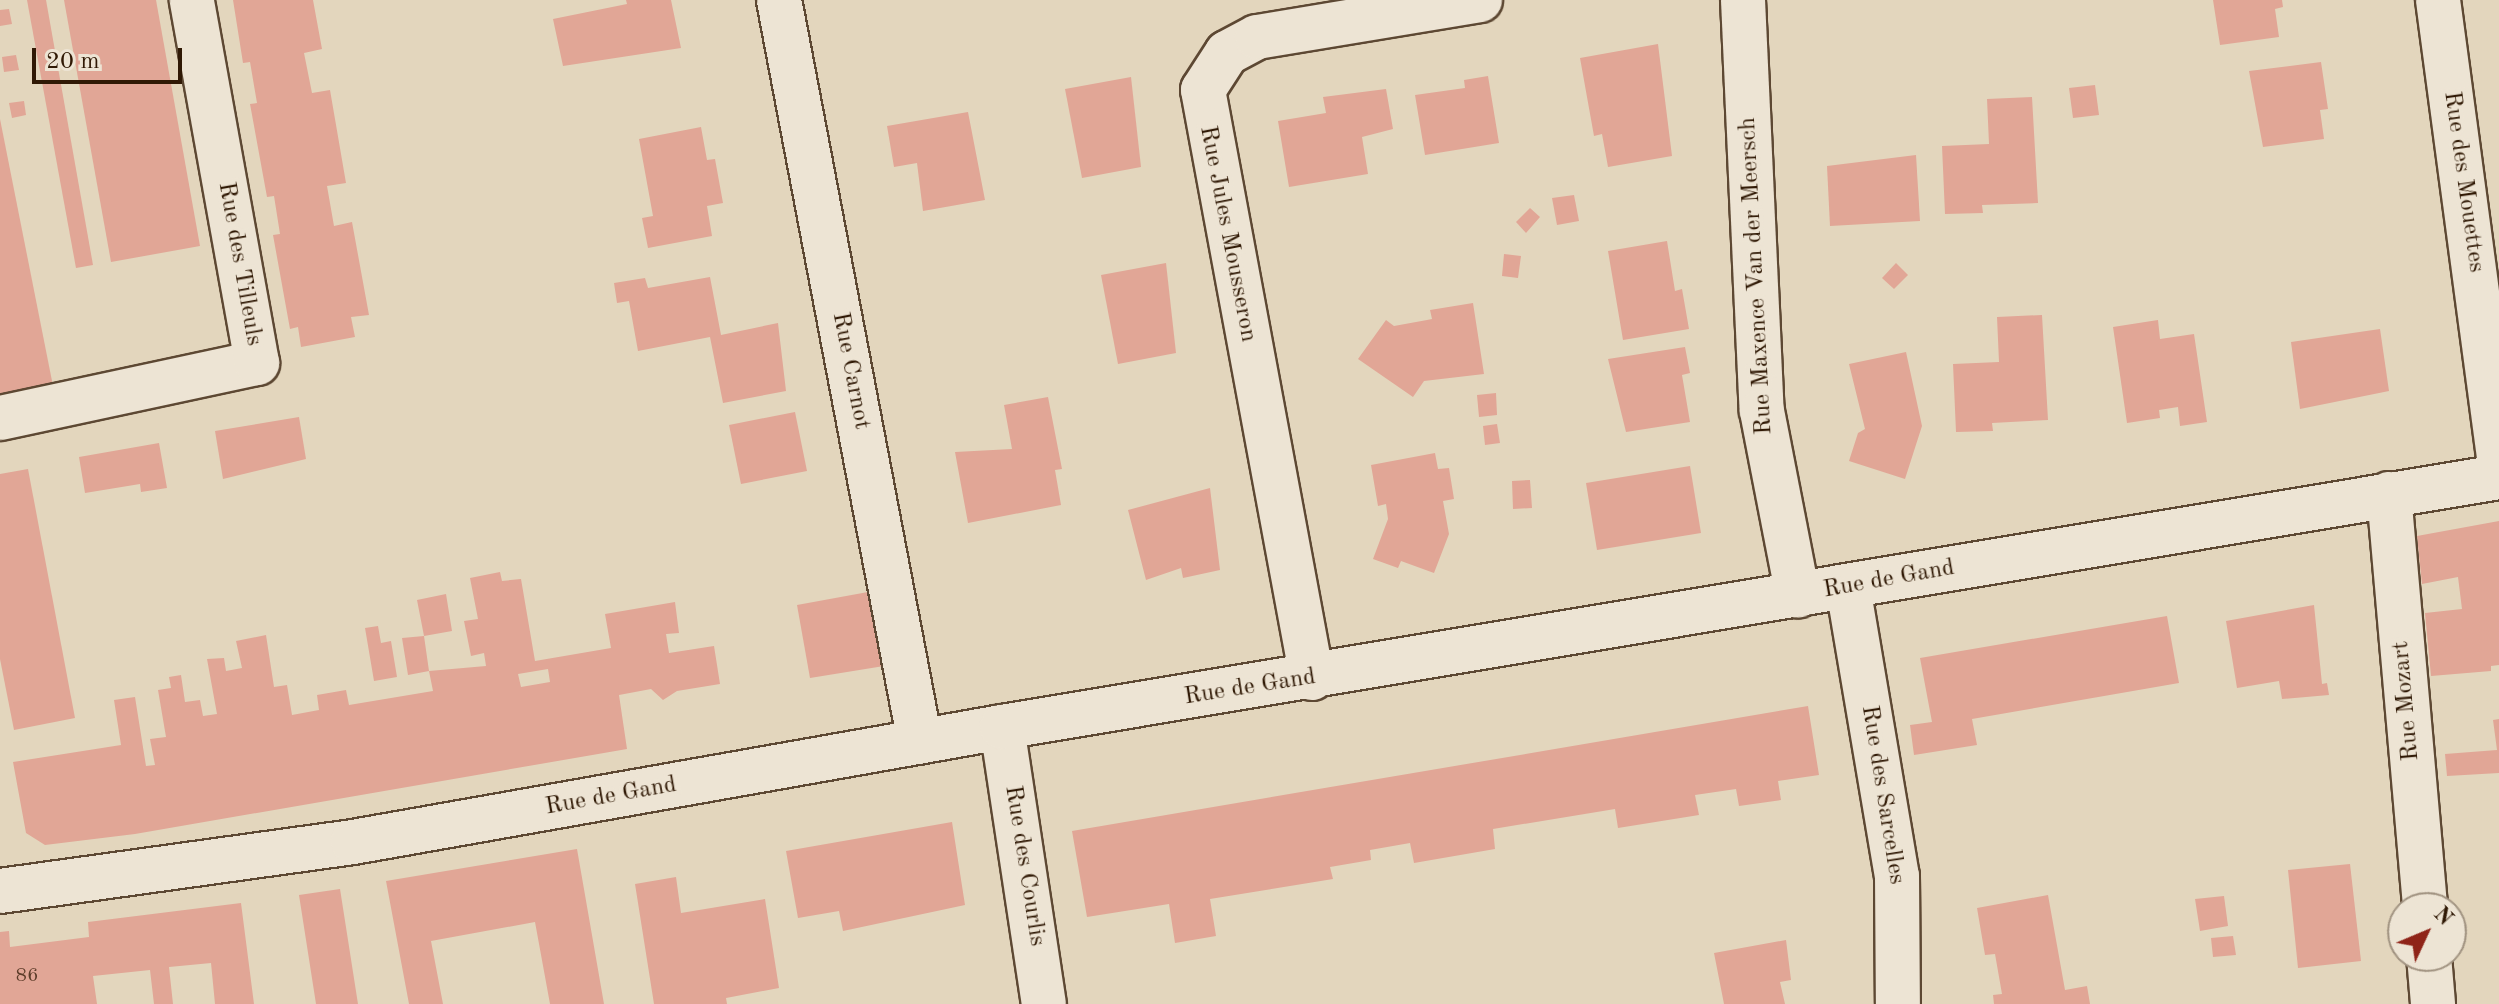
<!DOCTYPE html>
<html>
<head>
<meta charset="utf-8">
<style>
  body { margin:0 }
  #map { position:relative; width:2499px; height:1004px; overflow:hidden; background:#e3d6bd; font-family:"Old Standard TT",serif }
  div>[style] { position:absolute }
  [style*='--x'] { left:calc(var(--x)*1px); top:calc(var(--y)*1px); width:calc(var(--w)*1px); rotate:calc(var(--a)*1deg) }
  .building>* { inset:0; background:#e1a696 }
  .roads { filter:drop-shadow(2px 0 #5d4833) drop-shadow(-2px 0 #5d4833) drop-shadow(0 2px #5d4833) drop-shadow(0 -2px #5d4833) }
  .street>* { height:44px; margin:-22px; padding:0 22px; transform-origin:22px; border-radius:22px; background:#ede4d4 }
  span { translate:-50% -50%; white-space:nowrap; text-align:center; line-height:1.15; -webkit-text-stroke:8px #ede4d4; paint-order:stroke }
  .number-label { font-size:20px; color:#5c3c29 }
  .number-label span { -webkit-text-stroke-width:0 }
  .street-label { font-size:24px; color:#301905 }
  .north { position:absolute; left:2387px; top:892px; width:80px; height:80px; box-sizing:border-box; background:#ede4d4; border:2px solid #a19381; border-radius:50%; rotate:46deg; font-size:22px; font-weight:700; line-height:32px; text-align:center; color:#301905 }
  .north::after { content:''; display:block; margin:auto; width:28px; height:36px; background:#8f2418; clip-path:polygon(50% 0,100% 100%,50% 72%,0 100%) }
  .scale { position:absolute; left:32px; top:48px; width:150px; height:36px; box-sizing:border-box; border:4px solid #301905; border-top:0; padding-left:10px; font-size:24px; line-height:28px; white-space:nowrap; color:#301905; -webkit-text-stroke:6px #ede4d4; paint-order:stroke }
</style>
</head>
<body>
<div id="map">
  <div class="building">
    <div style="clip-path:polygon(27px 0,46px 0,93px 265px,76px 268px)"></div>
    <div style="clip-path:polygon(64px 0,156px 0,200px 246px,111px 262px)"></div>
    <div style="clip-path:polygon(233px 0,313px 0,322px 49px,304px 53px,312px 93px,330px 90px,346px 183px,327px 186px,334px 226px,352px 222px,369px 315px,351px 317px,355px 337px,301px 347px,298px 327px,290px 329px,273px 235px,280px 234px,274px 196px,267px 197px,250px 104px,257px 103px,250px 62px,243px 63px)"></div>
    <div style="clip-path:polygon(626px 0,671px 0,681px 48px,563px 66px,553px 19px,627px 4px)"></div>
    <div style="clip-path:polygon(2213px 0,2282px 0,2283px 7px,2275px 9px,2279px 37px,2220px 45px)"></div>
    <div style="clip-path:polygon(9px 9px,12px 24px,0 26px,0 10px)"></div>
    <div style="clip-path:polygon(1658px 44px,1672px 156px,1608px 167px,1602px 134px,1594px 136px,1580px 58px)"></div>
    <div style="clip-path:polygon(16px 55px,19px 70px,4px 72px,2px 57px)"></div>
    <div style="clip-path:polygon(2321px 62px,2328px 109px,2320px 110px,2324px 139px,2263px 147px,2249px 71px)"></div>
    <div style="clip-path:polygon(1488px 76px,1499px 143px,1425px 155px,1415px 95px,1465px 88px,1464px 80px)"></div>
    <div style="clip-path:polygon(1131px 77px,1141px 167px,1082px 178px,1065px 89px)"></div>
    <div style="clip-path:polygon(2095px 85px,2099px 115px,2073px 118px,2069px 88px)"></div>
    <div style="clip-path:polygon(1386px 89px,1393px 129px,1362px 137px,1368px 174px,1289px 187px,1278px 121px,1326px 113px,1323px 97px)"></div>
    <div style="clip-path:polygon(2032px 97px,2038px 203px,1982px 205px,1983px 213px,1945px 214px,1942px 146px,1989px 144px,1987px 99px)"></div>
    <div style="clip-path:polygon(24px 101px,26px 115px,12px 118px,9px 103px)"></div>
    <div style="clip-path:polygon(968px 112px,985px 200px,923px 211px,917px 163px,894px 167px,887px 126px)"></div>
    <div style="clip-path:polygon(0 119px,53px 386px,0 396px)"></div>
    <div style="clip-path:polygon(701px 127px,707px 160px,715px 159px,723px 203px,707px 206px,712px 236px,648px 248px,642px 218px,653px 216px,639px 139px)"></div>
    <div style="clip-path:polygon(1916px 155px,1920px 221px,1830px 226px,1827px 166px)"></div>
    <div style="clip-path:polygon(1574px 195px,1579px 221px,1557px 225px,1552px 198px)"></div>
    <div style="clip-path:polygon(1530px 208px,1540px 217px,1526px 233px,1516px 222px)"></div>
    <div style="clip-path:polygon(1667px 241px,1675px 291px,1682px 289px,1689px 329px,1623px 340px,1608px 251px)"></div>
    <div style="clip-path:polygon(1504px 254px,1521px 256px,1518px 278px,1502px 276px)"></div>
    <div style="clip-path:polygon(1166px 263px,1176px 353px,1118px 364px,1101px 275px)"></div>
    <div style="clip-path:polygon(1896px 263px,1908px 275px,1894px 289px,1882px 278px)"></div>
    <div style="clip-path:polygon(710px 277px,721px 335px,778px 323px,786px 391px,723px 403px,710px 337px,638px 351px,629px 301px,617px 303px,614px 283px,645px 278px,648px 288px)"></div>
    <div style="clip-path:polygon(1473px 303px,1484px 374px,1424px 381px,1413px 397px,1358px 359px,1386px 320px,1394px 326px,1427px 320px,1432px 319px,1430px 310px)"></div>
    <div style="clip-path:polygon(2042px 315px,2048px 420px,1992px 423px,1993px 431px,1956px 432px,1953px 364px,1999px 362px,1997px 317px)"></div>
    <div style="clip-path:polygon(2158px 320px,2160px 339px,2194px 334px,2207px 422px,2180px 426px,2178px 407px,2159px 410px,2160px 418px,2127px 423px,2113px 327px)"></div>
    <div style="clip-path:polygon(2380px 329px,2389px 391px,2300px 409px,2291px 342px)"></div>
    <div style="clip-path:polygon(1685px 347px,1690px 373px,1682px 375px,1690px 422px,1626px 432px,1608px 359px)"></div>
    <div style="clip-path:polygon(1906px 352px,1922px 426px,1905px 479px,1849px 461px,1858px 433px,1865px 429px,1849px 364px)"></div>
    <div style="clip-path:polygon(1496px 393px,1497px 415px,1479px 417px,1477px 395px)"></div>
    <div style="clip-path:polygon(1048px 397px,1062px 469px,1055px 470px,1061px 505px,968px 523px,955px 452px,1012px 449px,1004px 405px)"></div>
    <div style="clip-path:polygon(795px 412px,807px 471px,741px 484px,729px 425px)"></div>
    <div style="clip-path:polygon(299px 417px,306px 459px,223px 479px,215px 431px)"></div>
    <div style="clip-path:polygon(1497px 424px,1500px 443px,1485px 445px,1483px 426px)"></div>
    <div style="clip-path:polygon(159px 443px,167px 488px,141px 492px,140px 484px,85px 493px,79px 457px)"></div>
    <div style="clip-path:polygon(1435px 453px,1438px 469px,1449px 468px,1454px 499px,1443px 501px,1449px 534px,1434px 573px,1401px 561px,1398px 568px,1373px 559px,1388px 519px,1386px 504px,1378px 506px,1371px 465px)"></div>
    <div style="clip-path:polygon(1690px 466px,1701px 533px,1597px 550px,1586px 483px)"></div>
    <div style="clip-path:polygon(28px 469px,75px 718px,14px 730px,0 659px,0 474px)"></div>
    <div style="clip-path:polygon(1530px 480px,1532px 508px,1513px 509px,1512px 481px)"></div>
    <div style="clip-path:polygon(1210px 488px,1220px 570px,1183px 578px,1181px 568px,1146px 580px,1128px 510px)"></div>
    <div style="clip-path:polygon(2499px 521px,2499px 665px,2491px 666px,2491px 671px,2431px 676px,2425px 613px,2462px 609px,2458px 577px,2422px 584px,2417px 536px)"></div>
    <div style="clip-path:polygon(evenodd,500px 572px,502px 581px,521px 579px,535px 661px,611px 648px,605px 614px,675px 602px,679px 633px,666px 634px,669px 653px,714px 646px,720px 684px,677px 691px,663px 700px,651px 689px,619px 695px,627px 749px,135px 834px,45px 845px,26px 833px,13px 762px,121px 745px,114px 700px,135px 697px,146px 766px,155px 765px,150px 739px,166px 737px,158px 690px,171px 688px,169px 677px,181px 675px,185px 702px,200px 700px,203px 716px,217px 714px,207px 659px,224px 658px,226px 671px,242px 668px,236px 641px,266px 635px,274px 687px,287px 685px,292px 715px,319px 710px,317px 695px,346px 690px,349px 705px,433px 691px,429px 671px,486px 666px,484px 653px,471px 656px,464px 621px,478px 619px,470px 578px,500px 572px,548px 669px,550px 682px,521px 687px,518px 674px,548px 669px)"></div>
    <div style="clip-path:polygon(868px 592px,884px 666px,810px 678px,797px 605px)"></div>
    <div style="clip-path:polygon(446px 594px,452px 631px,424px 636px,429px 671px,408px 675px,402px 638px,424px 636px,417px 600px)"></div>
    <div style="clip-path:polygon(2314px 605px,2322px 684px,2327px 683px,2329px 695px,2282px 699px,2279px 681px,2237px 688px,2226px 621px)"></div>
    <div style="clip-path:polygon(2167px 616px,2179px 683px,1972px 719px,1977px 745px,1914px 755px,1910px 725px,1932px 722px,1920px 658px)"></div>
    <div style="clip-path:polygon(378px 626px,381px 643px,391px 641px,397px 677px,374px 681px,365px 628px)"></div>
    <div style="clip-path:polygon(1808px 706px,1819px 775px,1778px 781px,1781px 800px,1739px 806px,1736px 789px,1695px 795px,1699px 815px,1618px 828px,1615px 809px,1493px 829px,1495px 849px,1414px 863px,1410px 843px,1370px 850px,1371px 860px,1330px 867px,1333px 879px,1210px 899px,1216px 936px,1175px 943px,1169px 904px,1087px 917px,1072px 831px)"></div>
    <div style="clip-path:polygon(2499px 719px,2499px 773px,2447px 776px,2445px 754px,2497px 750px,2493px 720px)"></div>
    <div style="clip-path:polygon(952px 822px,965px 905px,843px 931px,839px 911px,798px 918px,786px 851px)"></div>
    <div style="clip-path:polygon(577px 849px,604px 1004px,550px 1004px,535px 922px,431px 941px,443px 1004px,409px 1004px,386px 881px)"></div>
    <div style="clip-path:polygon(2350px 864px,2361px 961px,2298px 968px,2288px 870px)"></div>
    <div style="clip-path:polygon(676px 877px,681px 913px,765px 899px,779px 988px,726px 998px,727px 1004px,654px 1004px,635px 884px)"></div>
    <div style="clip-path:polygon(340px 889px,358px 1004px,316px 1004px,299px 895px)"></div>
    <div style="clip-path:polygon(2048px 895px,2065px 990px,2087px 986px,2090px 1004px,1994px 1004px,1993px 995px,2002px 994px,1995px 954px,1985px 955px,1977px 908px)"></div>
    <div style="clip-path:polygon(2224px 896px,2228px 926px,2200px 931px,2195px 899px)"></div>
    <div style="clip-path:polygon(241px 903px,254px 1004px,215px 1004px,211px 963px,169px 967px,173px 1004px,154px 1004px,150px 970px,93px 976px,97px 1004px,0 1004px,0 932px,9px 931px,10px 947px,89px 937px,88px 922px)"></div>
    <div style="clip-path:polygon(2233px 936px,2236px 955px,2213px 957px,2211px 938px)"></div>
    <div style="clip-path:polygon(1786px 940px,1791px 980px,1780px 982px,1785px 1004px,1724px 1004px,1714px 953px)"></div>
  </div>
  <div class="roads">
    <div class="street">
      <div style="--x:779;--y:0;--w:755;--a:79.24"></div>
      <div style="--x:1743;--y:0;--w:411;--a:87.4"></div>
      <div style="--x:1762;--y:411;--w:188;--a:79"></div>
      <div style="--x:2438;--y:0;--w:463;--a:82.4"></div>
      <div style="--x:0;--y:418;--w:263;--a:-12.1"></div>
      <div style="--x:257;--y:363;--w:369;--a:-100.2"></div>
      <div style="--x:2389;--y:494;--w:416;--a:85"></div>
      <div style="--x:1848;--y:587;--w:293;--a:80.4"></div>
      <div style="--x:1897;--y:876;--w:128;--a:89.6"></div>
      <div style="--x:1312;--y:678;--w:598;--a:-100.5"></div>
      <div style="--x:1203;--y:90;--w:44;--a:-57"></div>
      <div style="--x:1227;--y:53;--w:34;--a:-28"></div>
      <div style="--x:1257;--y:37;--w:226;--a:-9.4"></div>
      <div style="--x:1002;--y:727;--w:280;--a:81.4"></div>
      <div style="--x:0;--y:891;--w:356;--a:-7.9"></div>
      <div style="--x:353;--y:842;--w:659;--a:-10.05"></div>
      <div style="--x:1002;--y:727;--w:1518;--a:-9.48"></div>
      <div style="--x:2429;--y:956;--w:48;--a:85.2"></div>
    </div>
  </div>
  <div class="number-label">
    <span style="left:27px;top:976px">86</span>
  </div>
  <div class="street-label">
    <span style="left:2463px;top:182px;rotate:82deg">Rue des Mouettes</span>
    <span style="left:1227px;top:234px;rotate:79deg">Rue Jules Mousseron</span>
    <span style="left:239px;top:264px;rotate:80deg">Rue des Tilleuls</span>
    <span style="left:1757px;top:276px;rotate:-93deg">Rue Maxence Van der Meersch</span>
    <span style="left:850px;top:371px;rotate:79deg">Rue Carnot</span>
    <span style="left:1889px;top:580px;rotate:-10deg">Rue de Gand</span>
    <span style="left:1250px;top:688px;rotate:-9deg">Rue de Gand</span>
    <span style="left:2407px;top:701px;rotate:-95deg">Rue Mozart</span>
    <span style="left:1882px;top:795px;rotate:81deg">Rue des Sarcelles</span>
    <span style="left:611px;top:797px;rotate:-10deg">Rue de Gand</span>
    <span style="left:1024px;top:866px;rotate:81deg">Rue des Courlis</span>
  </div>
  <div class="north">N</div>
  <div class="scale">20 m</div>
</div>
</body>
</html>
